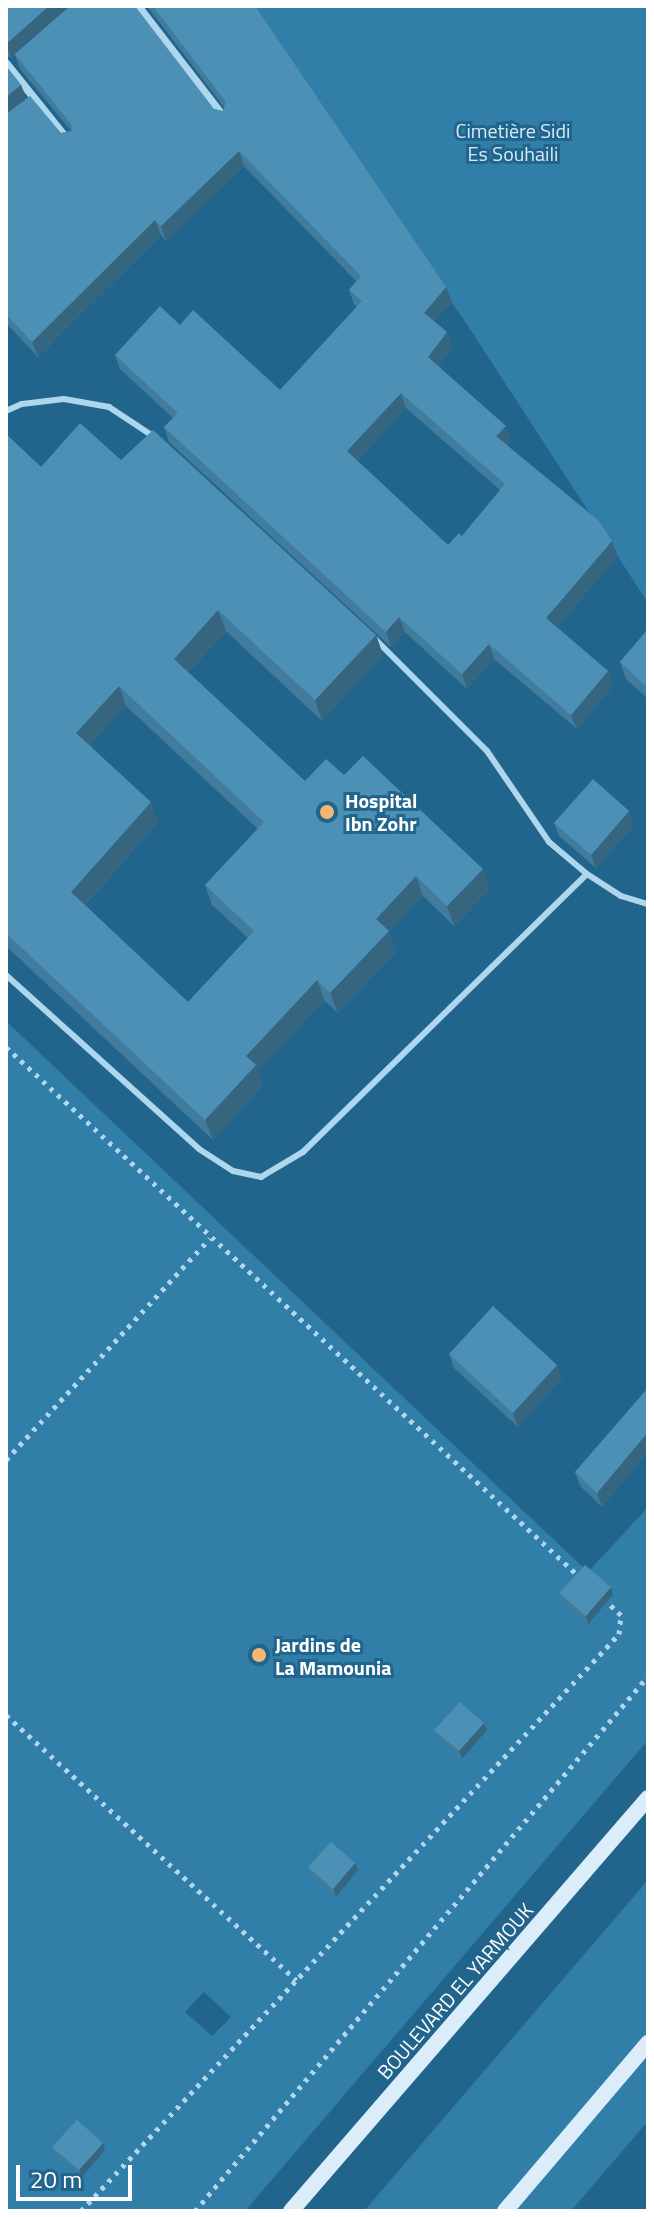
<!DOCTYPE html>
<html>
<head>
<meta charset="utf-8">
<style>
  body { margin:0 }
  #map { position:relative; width:654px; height:2217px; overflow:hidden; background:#21648c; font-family:"Titillium Web",sans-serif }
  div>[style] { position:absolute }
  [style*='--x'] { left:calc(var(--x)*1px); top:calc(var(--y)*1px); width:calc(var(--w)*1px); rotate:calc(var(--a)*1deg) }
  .green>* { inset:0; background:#317ea8 }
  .path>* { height:5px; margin-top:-2.5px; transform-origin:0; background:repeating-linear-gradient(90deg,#aed6ec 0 4px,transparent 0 10px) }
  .lane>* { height:6px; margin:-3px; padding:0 3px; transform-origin:3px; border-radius:3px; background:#aed6ec }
  .street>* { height:8px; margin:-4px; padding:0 4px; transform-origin:4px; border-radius:4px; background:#aed6ec }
  .secondary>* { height:16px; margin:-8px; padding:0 8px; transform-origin:8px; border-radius:8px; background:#daedf9 }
  .wall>* { inset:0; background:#427c9d }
  .shaded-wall>* { inset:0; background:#36657f }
  .building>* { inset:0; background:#4d90b6 }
  .dots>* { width:22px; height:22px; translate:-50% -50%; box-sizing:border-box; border:4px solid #21648c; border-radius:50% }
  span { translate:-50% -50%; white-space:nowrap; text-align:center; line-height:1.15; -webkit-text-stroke:6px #21648c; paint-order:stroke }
  .park-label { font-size:20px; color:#d4ebf9 }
  .poi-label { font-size:20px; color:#fff; font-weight:700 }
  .left { translate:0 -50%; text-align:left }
  .street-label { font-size:20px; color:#fff }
  .frame { position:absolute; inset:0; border:8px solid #fff; pointer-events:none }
  .scale { position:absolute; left:16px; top:2165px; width:116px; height:36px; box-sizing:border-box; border:4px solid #fff; border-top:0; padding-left:10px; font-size:24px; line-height:28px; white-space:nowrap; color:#fff; -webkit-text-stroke:6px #21648c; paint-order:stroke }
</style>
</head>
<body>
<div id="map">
  <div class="green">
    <div style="clip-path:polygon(250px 6px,648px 6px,648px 603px,468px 326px)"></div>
    <div style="clip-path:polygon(evenodd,6px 1021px,588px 1572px,648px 1507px,648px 1740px,245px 2211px,6px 2211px,6px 1021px,204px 1992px,231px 2017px,212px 2036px,185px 2012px,204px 1992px)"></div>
    <div style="clip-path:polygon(648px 1880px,648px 2121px,571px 2211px,364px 2211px)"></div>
  </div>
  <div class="path">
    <div style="--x:6;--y:1047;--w:784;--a:42.73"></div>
    <div style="--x:6;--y:1460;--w:301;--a:-47.4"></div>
    <div style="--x:6;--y:1715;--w:393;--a:42.4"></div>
    <div style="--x:81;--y:2211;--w:789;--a:-47"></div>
    <div style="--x:619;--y:1634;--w:19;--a:-84"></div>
    <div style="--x:621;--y:1615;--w:23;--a:-137"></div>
    <div style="--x:195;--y:2211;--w:701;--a:-49.74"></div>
  </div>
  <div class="lane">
    <div style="--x:6;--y:411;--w:17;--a:-24"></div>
    <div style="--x:22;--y:404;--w:42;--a:-6.8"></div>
    <div style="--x:64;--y:399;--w:46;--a:10.1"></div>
    <div style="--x:109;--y:407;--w:53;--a:33.4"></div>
    <div style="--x:374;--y:638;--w:160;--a:45"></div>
    <div style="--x:487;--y:751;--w:110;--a:55.7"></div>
    <div style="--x:549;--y:842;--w:50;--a:40.1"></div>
    <div style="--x:587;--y:874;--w:40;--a:32.9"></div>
    <div style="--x:621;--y:896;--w:28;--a:17"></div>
    <div style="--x:6;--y:975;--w:260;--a:42"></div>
    <div style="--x:199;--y:1149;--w:40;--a:32.9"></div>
    <div style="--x:233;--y:1171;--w:29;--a:12"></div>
    <div style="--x:261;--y:1177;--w:49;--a:-30.8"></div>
    <div style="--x:303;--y:1152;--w:397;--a:-44.4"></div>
  </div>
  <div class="street">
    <div style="--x:138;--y:6;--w:139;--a:52.3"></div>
    <div style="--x:6;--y:63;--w:99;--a:51.2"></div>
  </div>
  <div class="secondary">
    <div style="--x:291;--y:2211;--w:546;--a:-49.16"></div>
    <div style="--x:505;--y:2211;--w:221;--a:-49.6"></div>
  </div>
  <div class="wall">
    <div style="clip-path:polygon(evenodd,6px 6px,214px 109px,223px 111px,224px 107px,147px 6px,255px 6px,446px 287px,452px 302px,434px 321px,447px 332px,452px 347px,438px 366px,511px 441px,507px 445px,618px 556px,557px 627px,608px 671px,613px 686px,577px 729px,494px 659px,467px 689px,405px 632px,391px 647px,169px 442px,164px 427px,173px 418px,120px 369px,115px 355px,180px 325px,280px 390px,357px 307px,354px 304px,349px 290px,356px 281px,244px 166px,166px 241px,161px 235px,38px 357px,6px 323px,6px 66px,21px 85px,26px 98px,61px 133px,71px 131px,20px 69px,15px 55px,11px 58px,6px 56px,6px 6px,406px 408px,500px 490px,462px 536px,448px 545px,357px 461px,406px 408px)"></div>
    <div style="clip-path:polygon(evenodd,6px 434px,41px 467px,121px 460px,376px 635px,383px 655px,322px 721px,226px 631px,188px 672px,305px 781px,344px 775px,490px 889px,454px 926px,423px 896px,389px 932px,396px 952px,338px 1013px,324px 1000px,258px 1071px,263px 1086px,213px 1140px,6px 946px,6px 434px,126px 706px,258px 829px,205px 885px,212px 905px,248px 938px,188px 1002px,85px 905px,158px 822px,90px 745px,126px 706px)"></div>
    <div style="clip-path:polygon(648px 629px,648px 699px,626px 679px,620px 662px)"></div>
    <div style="clip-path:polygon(629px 811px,634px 825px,596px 868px,559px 836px,554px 823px)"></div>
    <div style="clip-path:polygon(449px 1354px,557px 1365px,562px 1378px,518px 1427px,454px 1368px)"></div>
    <div style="clip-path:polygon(648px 1388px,648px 1452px,602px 1507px,580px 1486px,575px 1472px)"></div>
    <div style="clip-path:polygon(611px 1587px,613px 1595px,588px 1624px,562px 1601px,559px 1593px)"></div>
    <div style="clip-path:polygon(484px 1723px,487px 1730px,462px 1759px,437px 1737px,434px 1730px)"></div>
    <div style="clip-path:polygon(308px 1867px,358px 1870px,336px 1897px,311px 1875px)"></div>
    <div style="clip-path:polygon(52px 2147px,105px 2150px,82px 2177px,55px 2154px)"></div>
  </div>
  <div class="shaded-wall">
    <div style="clip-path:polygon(49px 6px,72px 6px,11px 58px,6px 44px)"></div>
    <div style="clip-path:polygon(21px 85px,27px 100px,6px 116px,6px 97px)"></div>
    <div style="clip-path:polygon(239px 151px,244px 166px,166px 241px,161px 226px)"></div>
    <div style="clip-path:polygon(155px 220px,161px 235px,38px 357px,32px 342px)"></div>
    <div style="clip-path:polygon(446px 287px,452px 302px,429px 327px,424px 313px)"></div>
    <div style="clip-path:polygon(447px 332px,452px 347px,433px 372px,428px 357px)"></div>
    <div style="clip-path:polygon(401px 393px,406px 408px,352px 466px,347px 451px)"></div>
    <div style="clip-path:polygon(506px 426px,511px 441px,502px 451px,496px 436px)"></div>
    <div style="clip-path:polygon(612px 541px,618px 556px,552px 633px,546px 618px)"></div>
    <div style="clip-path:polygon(218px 610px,226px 631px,181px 679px,174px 659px)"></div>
    <div style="clip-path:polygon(399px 617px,405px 632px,391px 647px,386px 632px)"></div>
    <div style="clip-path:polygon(376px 635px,383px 655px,322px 721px,315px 700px)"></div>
    <div style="clip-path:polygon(489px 644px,494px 659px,467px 689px,462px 674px)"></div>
    <div style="clip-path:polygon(608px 671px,613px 686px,577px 729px,571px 715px)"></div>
    <div style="clip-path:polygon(119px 686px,126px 706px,83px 753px,76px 733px)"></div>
    <div style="clip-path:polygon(151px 802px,158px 822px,78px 912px,71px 892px)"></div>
    <div style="clip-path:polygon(629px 811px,634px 825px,596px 868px,591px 855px)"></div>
    <div style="clip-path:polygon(483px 869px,490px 889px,454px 926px,447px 906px)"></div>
    <div style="clip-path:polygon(416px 876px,423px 896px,389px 932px,396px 952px,338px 1013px,330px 993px,376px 919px)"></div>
    <div style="clip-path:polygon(317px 980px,324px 1000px,258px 1071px,263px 1086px,213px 1140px,205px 1120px,246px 1056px)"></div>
    <div style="clip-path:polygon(557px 1365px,562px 1378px,518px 1427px,513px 1413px)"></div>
    <div style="clip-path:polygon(648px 1432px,648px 1452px,602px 1507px,597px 1493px)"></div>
    <div style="clip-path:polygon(611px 1587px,613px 1595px,588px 1624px,586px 1616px)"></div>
    <div style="clip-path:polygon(484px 1723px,487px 1730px,462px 1759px,459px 1751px)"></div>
    <div style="clip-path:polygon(355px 1863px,358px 1870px,336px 1897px,333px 1889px)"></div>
    <div style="clip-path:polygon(103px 2143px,105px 2150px,82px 2177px,79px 2170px)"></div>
  </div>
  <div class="building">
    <div style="clip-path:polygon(6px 6px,49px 6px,6px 44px)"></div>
    <div style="clip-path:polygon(evenodd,70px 6px,135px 6px,214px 109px,223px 111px,226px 102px,153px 6px,255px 6px,446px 287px,424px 313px,447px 332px,428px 357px,506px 426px,496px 436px,599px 521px,612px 541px,546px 618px,608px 671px,571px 715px,489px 644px,462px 674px,399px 617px,386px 632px,164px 427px,178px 413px,115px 355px,160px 306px,180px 325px,193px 310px,280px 390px,362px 301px,349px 290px,361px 276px,239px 151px,161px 226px,155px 220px,32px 342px,6px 314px,6px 114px,30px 96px,61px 133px,72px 131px,71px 124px,15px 54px,70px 6px,401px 393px,505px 484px,462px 536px,459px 533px,448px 545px,347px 451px,401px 393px)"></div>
    <div style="clip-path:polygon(6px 66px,21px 85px,6px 97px)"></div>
    <div style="clip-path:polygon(evenodd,80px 423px,121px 460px,153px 430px,376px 635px,315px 700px,218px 610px,174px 659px,305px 781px,326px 759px,344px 775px,363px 756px,483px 869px,447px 906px,416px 876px,376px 919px,389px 931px,330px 993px,317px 980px,246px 1056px,256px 1065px,205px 1120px,6px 933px,6px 434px,41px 467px,80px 423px,119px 686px,264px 822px,205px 885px,254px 931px,188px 1002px,71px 892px,151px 802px,76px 733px,119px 686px)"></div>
    <div style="clip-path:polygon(648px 629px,648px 688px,620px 662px)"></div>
    <div style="clip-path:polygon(593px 779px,629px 811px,591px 855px,554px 823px)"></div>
    <div style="clip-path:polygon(493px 1306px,557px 1365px,513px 1413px,449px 1354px)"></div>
    <div style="clip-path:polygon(648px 1388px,648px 1432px,597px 1493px,575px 1472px)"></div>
    <div style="clip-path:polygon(585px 1565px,611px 1587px,586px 1616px,559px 1593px)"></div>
    <div style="clip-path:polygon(460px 1702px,484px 1723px,459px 1751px,434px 1730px)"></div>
    <div style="clip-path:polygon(331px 1842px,355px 1863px,333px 1889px,308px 1867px)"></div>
    <div style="clip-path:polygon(77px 2120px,103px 2143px,79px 2170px,52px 2147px)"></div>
  </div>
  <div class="dots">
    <div style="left:327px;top:812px;background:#f8b770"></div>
    <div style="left:259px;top:1655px;background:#f8b770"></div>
  </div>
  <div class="park-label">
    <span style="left:513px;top:142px">Cimetière Sidi<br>Es Souhaili</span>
  </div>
  <div class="poi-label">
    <span class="left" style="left:345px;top:812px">Hospital<br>Ibn Zohr</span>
    <span class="left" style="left:275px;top:1656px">Jardins de<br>La Mamounia</span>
  </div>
  <div class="street-label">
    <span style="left:455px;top:1991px;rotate:-49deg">BOULEVARD EL YARMOUK</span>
  </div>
  <div class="frame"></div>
  <div class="scale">20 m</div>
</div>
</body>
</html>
